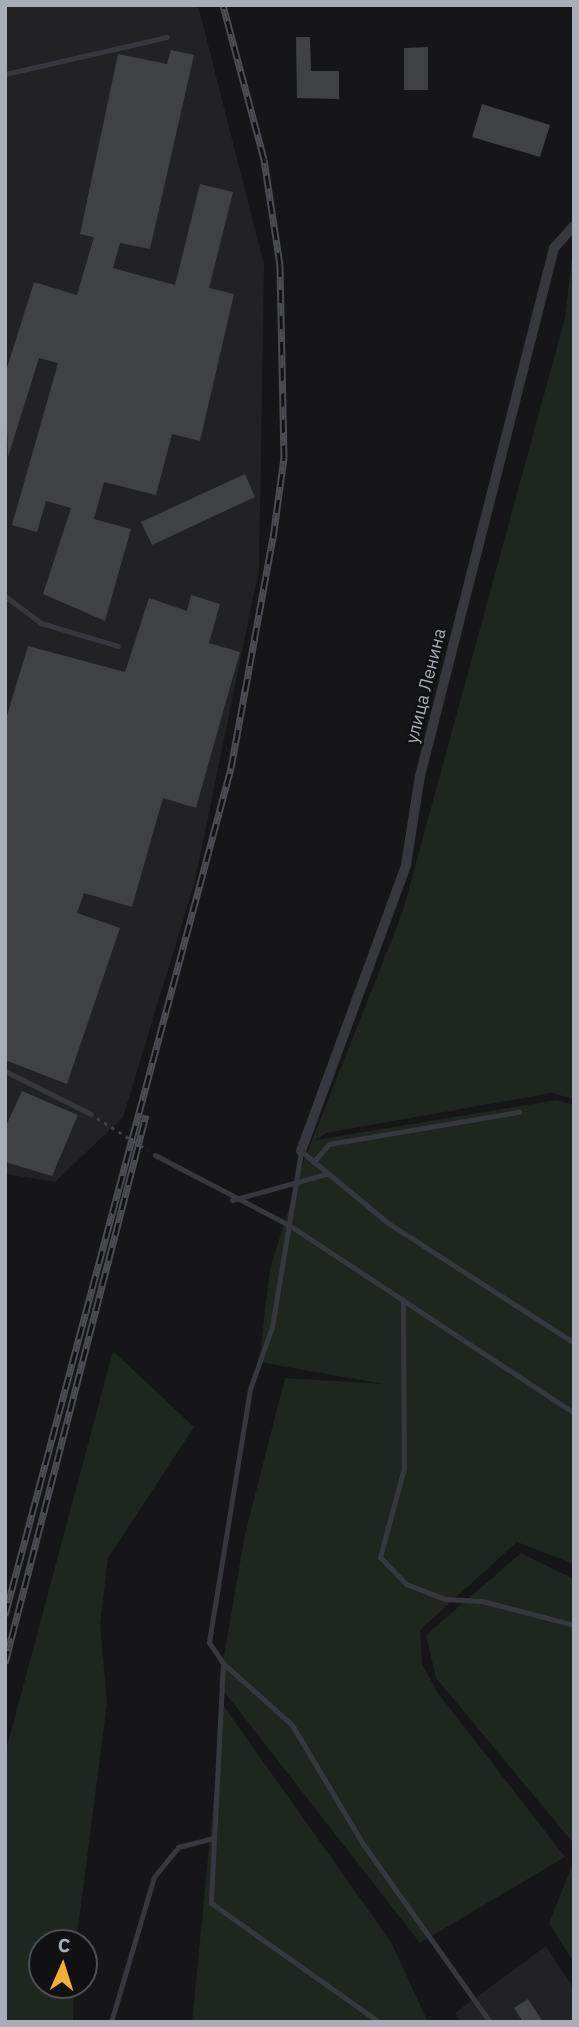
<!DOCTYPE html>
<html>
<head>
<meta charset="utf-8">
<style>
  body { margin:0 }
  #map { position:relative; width:579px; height:2027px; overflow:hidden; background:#161618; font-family:"IBM Plex Sans",sans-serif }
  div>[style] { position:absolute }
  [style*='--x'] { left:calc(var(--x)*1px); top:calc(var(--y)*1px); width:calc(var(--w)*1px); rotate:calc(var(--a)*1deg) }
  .built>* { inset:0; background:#222225 }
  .green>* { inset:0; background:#1e261f }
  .building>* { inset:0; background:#404145 }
  .path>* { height:2.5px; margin-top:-1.25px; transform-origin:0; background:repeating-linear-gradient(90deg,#3d3f44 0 3.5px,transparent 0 8.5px) }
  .service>* { height:5px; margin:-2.5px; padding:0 2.5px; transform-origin:2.5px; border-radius:2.5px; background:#37383d }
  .minor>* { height:10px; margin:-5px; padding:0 5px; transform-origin:5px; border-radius:5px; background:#37383d }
  .rail>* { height:7px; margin-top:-3.5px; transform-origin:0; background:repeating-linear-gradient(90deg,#111113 0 13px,#4a4c52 0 26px); box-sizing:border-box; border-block:2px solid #4a4c52 }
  span { translate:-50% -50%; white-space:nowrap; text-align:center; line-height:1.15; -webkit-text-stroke:5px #111113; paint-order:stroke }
  .street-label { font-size:18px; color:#a8adb8 }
  .frame { position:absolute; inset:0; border:7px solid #a8adb8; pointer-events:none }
  .north { position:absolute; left:28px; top:1929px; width:70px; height:70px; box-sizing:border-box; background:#111113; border:2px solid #4d4f55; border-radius:50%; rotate:3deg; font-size:19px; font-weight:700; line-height:28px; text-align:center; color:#a8adb8 }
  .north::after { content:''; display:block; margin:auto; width:24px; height:32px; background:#f2b134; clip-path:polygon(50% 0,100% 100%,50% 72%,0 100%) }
</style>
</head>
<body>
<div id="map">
  <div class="built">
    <div style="clip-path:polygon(5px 5px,198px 5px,264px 265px,259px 569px,195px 881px,123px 1117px,55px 1182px,5px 1174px)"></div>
    <div style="clip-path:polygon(546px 1946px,574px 1989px,574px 2022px,461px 2022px,455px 2013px)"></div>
  </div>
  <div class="green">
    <div style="clip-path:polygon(574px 239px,574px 1099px,551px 1093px,326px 1133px,315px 1140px,557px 1100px,574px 1105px,574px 1564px,517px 1542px,420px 1630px,422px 1664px,438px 1693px,565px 1857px,420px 1943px,219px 1685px,245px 1534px,285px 1378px,383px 1384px,259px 1362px,270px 1269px,303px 1163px,402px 914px,565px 318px)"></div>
    <div style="clip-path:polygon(113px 1351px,194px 1427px,108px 1558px,100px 1625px,107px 1703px,76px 1943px,42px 1943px,42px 1985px,74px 1985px,73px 2022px,5px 2022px,5px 1754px)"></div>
    <div style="clip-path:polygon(521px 1553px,574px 1579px,574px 1844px,436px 1678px,426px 1635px)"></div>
    <div style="clip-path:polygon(223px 1705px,391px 1942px,428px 2022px,192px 2022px)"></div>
    <div style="clip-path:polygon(574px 1861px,574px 1963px,549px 1923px)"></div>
  </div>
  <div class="building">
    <div style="clip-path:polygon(296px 37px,310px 37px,311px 71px,339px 71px,339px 99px,297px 98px)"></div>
    <div style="clip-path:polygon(428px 47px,428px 90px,404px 90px,404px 48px)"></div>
    <div style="clip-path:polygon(171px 50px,194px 55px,150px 249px,120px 243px,113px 268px,175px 285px,200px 184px,233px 192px,209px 288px,234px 294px,200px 441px,172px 434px,156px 495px,104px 482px,94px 519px,131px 529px,105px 621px,43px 594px,71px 508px,46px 501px,37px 532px,12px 525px,58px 363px,39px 358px,8px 457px,5px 374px,34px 282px,77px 295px,94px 237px,80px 234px,118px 54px,167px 64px)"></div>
    <div style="clip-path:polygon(482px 104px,550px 125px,540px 157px,472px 137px)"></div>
    <div style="clip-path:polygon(245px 474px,255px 497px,152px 545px,141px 522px)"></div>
    <div style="clip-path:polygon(191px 595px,220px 604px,209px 643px,240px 652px,196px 808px,163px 798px,132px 907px,84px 893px,77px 913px,120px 928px,67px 1084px,5px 1060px,5px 722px,28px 646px,125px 672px,149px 598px,187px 611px)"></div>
    <div style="clip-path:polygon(22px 1091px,78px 1115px,52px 1176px,5px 1162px,5px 1128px)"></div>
    <div style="clip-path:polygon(528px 1999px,543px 2022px,523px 2022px,514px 2008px)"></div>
  </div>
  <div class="path">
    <div style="--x:97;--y:1118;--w:60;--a:32.1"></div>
  </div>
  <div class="service">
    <div style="--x:5;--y:74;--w:166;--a:-12.9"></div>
    <div style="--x:5;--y:596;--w:45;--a:36.9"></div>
    <div style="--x:41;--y:623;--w:80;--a:16.6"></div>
    <div style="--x:5;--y:1071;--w:96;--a:26.6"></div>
    <div style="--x:155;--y:1155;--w:151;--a:27.6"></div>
    <div style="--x:289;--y:1225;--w:341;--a:33.4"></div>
    <div style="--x:313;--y:1162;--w:24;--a:-48"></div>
    <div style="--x:329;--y:1144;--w:193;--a:-9.6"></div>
    <div style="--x:232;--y:1200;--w:98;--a:-15.5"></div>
    <div style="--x:403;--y:1301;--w:167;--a:89.7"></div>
    <div style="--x:404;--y:1468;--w:92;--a:105.1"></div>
    <div style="--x:380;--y:1557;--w:37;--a:46"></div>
    <div style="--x:406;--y:1584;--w:42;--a:21"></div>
    <div style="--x:445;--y:1599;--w:37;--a:3"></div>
    <div style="--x:482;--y:1601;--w:95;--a:14.6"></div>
    <div style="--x:223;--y:1663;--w:240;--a:92.9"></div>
    <div style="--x:211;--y:1903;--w:206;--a:35.3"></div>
    <div style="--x:111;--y:2022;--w:151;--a:-73.5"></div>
    <div style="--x:154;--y:1877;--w:38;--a:-51"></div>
    <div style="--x:178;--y:1847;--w:36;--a:-14"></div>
    <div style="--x:490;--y:2022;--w:219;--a:-125.5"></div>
    <div style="--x:363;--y:1844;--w:139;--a:-120.8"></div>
    <div style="--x:292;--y:1725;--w:93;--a:-138.1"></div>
    <div style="--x:223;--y:1663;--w:25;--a:-124"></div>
    <div style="--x:209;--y:1642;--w:256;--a:-80.8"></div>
    <div style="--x:250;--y:1389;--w:66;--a:-70.5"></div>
    <div style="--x:272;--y:1327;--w:178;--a:-80.6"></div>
    <div style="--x:301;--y:1151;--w:113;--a:39.6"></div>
    <div style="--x:388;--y:1223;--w:221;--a:32.8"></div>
  </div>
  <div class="minor">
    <div style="--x:301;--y:1151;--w:305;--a:-69.8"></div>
    <div style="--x:406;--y:865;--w:90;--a:-81.1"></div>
    <div style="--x:420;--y:776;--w:545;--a:-75.76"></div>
    <div style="--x:554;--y:248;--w:30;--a:-48"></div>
  </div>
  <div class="rail">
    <div style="--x:5;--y:1615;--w:877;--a:-75.06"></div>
    <div style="--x:231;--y:768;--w:234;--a:-79.7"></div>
    <div style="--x:273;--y:538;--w:81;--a:-82.2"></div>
    <div style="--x:284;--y:458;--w:193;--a:-91.2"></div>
    <div style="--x:280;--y:265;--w:107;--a:-98.6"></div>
    <div style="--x:264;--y:159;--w:159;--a:-104.9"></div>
    <div style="--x:5;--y:1663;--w:566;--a:-75.57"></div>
  </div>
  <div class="street-label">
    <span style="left:426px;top:686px;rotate:-76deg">улица Ленина</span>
  </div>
  <div class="frame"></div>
  <div class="north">С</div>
</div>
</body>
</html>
